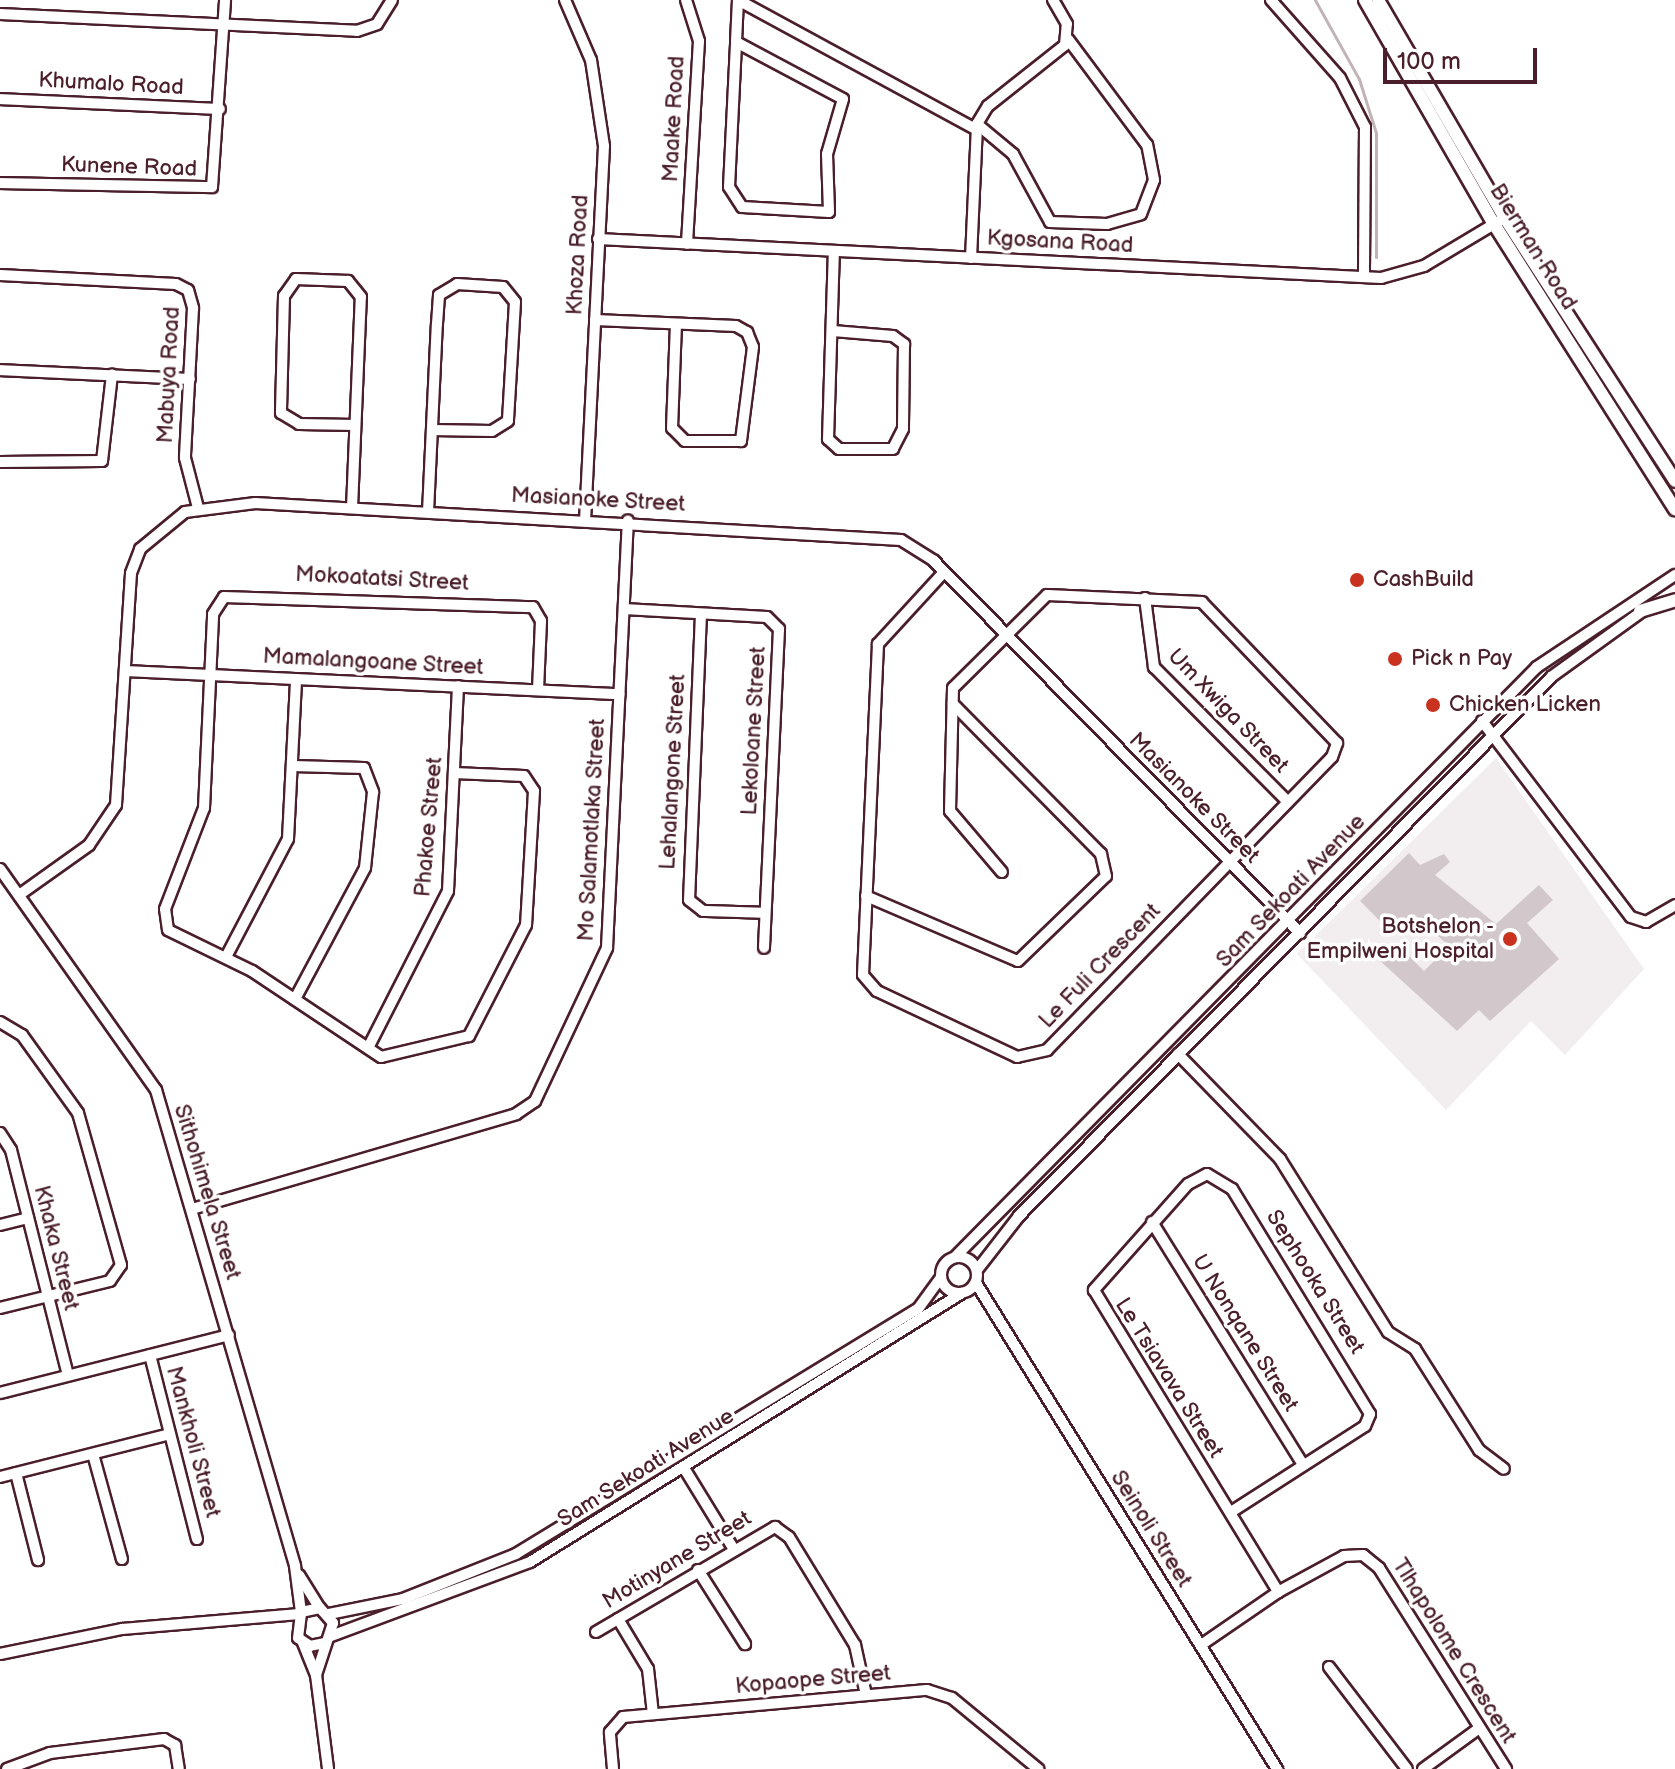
<!DOCTYPE html>
<html>
<head>
<meta charset="utf-8">
<style>
  body { margin:0 }
  #map { position:relative; width:1675px; height:1769px; overflow:hidden; background:#fff; font-family:"Balsamiq Sans",sans-serif }
  div>[style] { position:absolute }
  [style*='--x'] { left:calc(var(--x)*1px); top:calc(var(--y)*1px); width:calc(var(--w)*1px); rotate:calc(var(--a)*1deg) }
  .built>* { inset:0; background:#f2eeef }
  .stream>* { height:3px; margin:-1.5px; padding:0 1.5px; transform-origin:1.5px; border-radius:1.5px; background:#c1b3b6 }
  .building>* { inset:0; background:#d2c7cb }
  .roads { filter:drop-shadow(2px 0 #4a1f2b) drop-shadow(-2px 0 #4a1f2b) drop-shadow(0 2px #4a1f2b) drop-shadow(0 -2px #4a1f2b) }
  .minor>* { height:10px; margin:-5px; padding:0 5px; transform-origin:5px; border-radius:5px; background:#fff }
  .minor>.ring { margin:-5px; padding:0; box-sizing:content-box; background:none; border:10px solid #fff; border-radius:50% }
  .major>* { height:12px; margin:-6px; padding:0 6px; transform-origin:6px; border-radius:6px; background:#fff }
  .dots>* { width:22px; height:22px; translate:-50% -50%; box-sizing:border-box; border:4px solid #fff; border-radius:50% }
  span { translate:-50% -50%; white-space:nowrap; text-align:center; line-height:1.15; -webkit-text-stroke:7px #fff; paint-order:stroke }
  .street-label { font-size:22px; color:#4a1f2b }
  .poi-label { font-size:22px; color:#4a1f2b }
  .left { translate:0 -50%; text-align:left }
  .right { translate:-100% -50%; text-align:right }
  .scale { position:absolute; left:1383px; top:48px; width:154px; height:36px; box-sizing:border-box; border:4px solid #4a1f2b; border-top:0; padding-left:10px; font-size:24px; line-height:28px; white-space:nowrap; color:#4a1f2b; -webkit-text-stroke:6px #fff; paint-order:stroke }
</style>
</head>
<body>
<div id="map">
  <div class="built">
    <div style="clip-path:polygon(1496px 758px,1644px 969px,1565px 1055px,1531px 1021px,1446px 1110px,1297px 954px)"></div>
  </div>
  <div class="stream">
    <div style="--x:1315;--y:0;--w:90;--a:60.9"></div>
    <div style="--x:1359;--y:79;--w:57;--a:72.5"></div>
    <div style="--x:1376;--y:133;--w:124;--a:90"></div>
  </div>
  <div class="building">
    <div style="clip-path:polygon(1409px 853px,1420px 865px,1444px 854px,1450px 862px,1435px 875px,1496px 924px,1539px 885px,1553px 900px,1527px 923px,1559px 959px,1490px 1021px,1479px 1010px,1457px 1031px,1378px 959px,1396px 943px,1424px 971px,1449px 946px,1414px 914px,1394px 935px,1360px 901px)"></div>
  </div>
  <div class="roads">
    <div class="minor">
      <div style="--x:565;--y:0;--w:65;--a:66.6"></div>
      <div style="--x:591;--y:60;--w:87;--a:81.4"></div>
      <div style="--x:604;--y:146;--w:373;--a:92.9"></div>
      <div style="--x:686;--y:0;--w:43;--a:72.4"></div>
      <div style="--x:699;--y:41;--w:203;--a:93.4"></div>
      <div style="--x:1271;--y:0;--w:104;--a:48.5"></div>
      <div style="--x:1340;--y:78;--w:55;--a:63"></div>
      <div style="--x:1365;--y:127;--w:150;--a:90.4"></div>
      <div style="--x:0;--y:14;--w:357;--a:2.7"></div>
      <div style="--x:357;--y:31;--w:21;--a:-19"></div>
      <div style="--x:377;--y:24;--w:28;--a:-58"></div>
      <div style="--x:736;--y:42;--w:121;--a:28"></div>
      <div style="--x:843;--y:99;--w:57;--a:106.2"></div>
      <div style="--x:827;--y:154;--w:58;--a:88"></div>
      <div style="--x:829;--y:212;--w:87;--a:-176.7"></div>
      <div style="--x:742;--y:207;--w:24;--a:-123"></div>
      <div style="--x:729;--y:187;--w:145;--a:-87.2"></div>
      <div style="--x:736;--y:42;--w:42;--a:-87.3"></div>
      <div style="--x:738;--y:0;--w:272;--a:28.5"></div>
      <div style="--x:0;--y:99;--w:220;--a:2.6"></div>
      <div style="--x:977;--y:124;--w:47;--a:39.8"></div>
      <div style="--x:1013;--y:154;--w:77;--a:61.4"></div>
      <div style="--x:1050;--y:222;--w:57;--a:2"></div>
      <div style="--x:1107;--y:224;--w:35;--a:-16"></div>
      <div style="--x:1141;--y:214;--w:36;--a:-69"></div>
      <div style="--x:1154;--y:180;--w:36;--a:-101"></div>
      <div style="--x:1147;--y:145;--w:132;--a:-126.7"></div>
      <div style="--x:0;--y:183;--w:212;--a:1.1"></div>
      <div style="--x:212;--y:187;--w:187;--a:-86"></div>
      <div style="--x:598;--y:239;--w:784;--a:2.85"></div>
      <div style="--x:1381;--y:278;--w:45;--a:-15.6"></div>
      <div style="--x:1424;--y:266;--w:90;--a:-30.9"></div>
      <div style="--x:971;--y:258;--w:134;--a:-87.4"></div>
      <div style="--x:977;--y:124;--w:21;--a:-59"></div>
      <div style="--x:988;--y:106;--w:98;--a:-38.4"></div>
      <div style="--x:1065;--y:45;--w:21;--a:-85"></div>
      <div style="--x:1067;--y:24;--w:28;--a:-120"></div>
      <div style="--x:0;--y:275;--w:176;--a:2.9"></div>
      <div style="--x:176;--y:284;--w:13;--a:27"></div>
      <div style="--x:188;--y:290;--w:19;--a:74"></div>
      <div style="--x:193;--y:308;--w:150;--a:93.1"></div>
      <div style="--x:185;--y:458;--w:52;--a:75.4"></div>
      <div style="--x:595;--y:320;--w:141;--a:2.4"></div>
      <div style="--x:736;--y:326;--w:13;--a:29"></div>
      <div style="--x:747;--y:332;--w:16;--a:68"></div>
      <div style="--x:753;--y:347;--w:95;--a:97.3"></div>
      <div style="--x:741;--y:441;--w:56;--a:180"></div>
      <div style="--x:685;--y:441;--w:18;--a:-135"></div>
      <div style="--x:672;--y:428;--w:104;--a:-87.8"></div>
      <div style="--x:833;--y:331;--w:60;--a:4.8"></div>
      <div style="--x:893;--y:336;--w:14;--a:36"></div>
      <div style="--x:904;--y:344;--w:85;--a:90.7"></div>
      <div style="--x:903;--y:429;--w:22;--a:117"></div>
      <div style="--x:893;--y:449;--w:54;--a:180"></div>
      <div style="--x:839;--y:449;--w:15;--a:-138"></div>
      <div style="--x:828;--y:439;--w:188;--a:-88.2"></div>
      <div style="--x:0;--y:370;--w:190;--a:2.7"></div>
      <div style="--x:0;--y:462;--w:102;--a:-0.6"></div>
      <div style="--x:102;--y:461;--w:87;--a:-83.4"></div>
      <div style="--x:352;--y:508;--w:211;--a:-87.6"></div>
      <div style="--x:361;--y:297;--w:21;--a:-129"></div>
      <div style="--x:348;--y:281;--w:52;--a:-177.8"></div>
      <div style="--x:296;--y:279;--w:21;--a:125"></div>
      <div style="--x:284;--y:296;--w:117;--a:91.5"></div>
      <div style="--x:281;--y:413;--w:21;--a:31"></div>
      <div style="--x:299;--y:424;--w:56;--a:1"></div>
      <div style="--x:428;--y:512;--w:188;--a:-87.3"></div>
      <div style="--x:437;--y:324;--w:29;--a:-86"></div>
      <div style="--x:439;--y:295;--w:21;--a:-31"></div>
      <div style="--x:457;--y:284;--w:46;--a:3.7"></div>
      <div style="--x:503;--y:287;--w:19;--a:51"></div>
      <div style="--x:515;--y:302;--w:119;--a:93.4"></div>
      <div style="--x:508;--y:421;--w:19;--a:148"></div>
      <div style="--x:492;--y:431;--w:60;--a:-179"></div>
      <div style="--x:944;--y:572;--w:98;--a:132.5"></div>
      <div style="--x:878;--y:644;--w:331;--a:92.6"></div>
      <div style="--x:863;--y:975;--w:21;--a:49"></div>
      <div style="--x:877;--y:991;--w:155;--a:25.2"></div>
      <div style="--x:1017;--y:1057;--w:31;--a:-13"></div>
      <div style="--x:1047;--y:1050;--w:409;--a:-45.8"></div>
      <div style="--x:1332;--y:757;--w:15;--a:-70"></div>
      <div style="--x:1337;--y:743;--w:195;--a:-133.8"></div>
      <div style="--x:1202;--y:602;--w:155;--a:-177.4"></div>
      <div style="--x:1047;--y:595;--w:132;--a:135.3"></div>
      <div style="--x:953;--y:688;--w:123;--a:91.4"></div>
      <div style="--x:950;--y:811;--w:80;--a:49.6"></div>
      <div style="--x:1145;--y:598;--w:70;--a:82.6"></div>
      <div style="--x:1154;--y:667;--w:190;--a:45.2"></div>
      <div style="--x:624;--y:609;--w:143;--a:3.2"></div>
      <div style="--x:767;--y:617;--w:17;--a:45"></div>
      <div style="--x:779;--y:629;--w:319;--a:92.7"></div>
      <div style="--x:701;--y:614;--w:286;--a:92.4"></div>
      <div style="--x:689;--y:900;--w:18;--a:38"></div>
      <div style="--x:703;--y:911;--w:62;--a:1.8"></div>
      <div style="--x:125;--y:671;--w:495;--a:2.7"></div>
      <div style="--x:1482;--y:721;--w:246;--a:52.8"></div>
      <div style="--x:1631;--y:917;--w:16;--a:18"></div>
      <div style="--x:1646;--y:922;--w:34;--a:-30"></div>
      <div style="--x:293;--y:766;--w:71;--a:1.6"></div>
      <div style="--x:364;--y:768;--w:26;--a:69"></div>
      <div style="--x:373;--y:792;--w:76;--a:96"></div>
      <div style="--x:365;--y:868;--w:149;--a:118.1"></div>
      <div style="--x:454;--y:773;--w:70;--a:2.5"></div>
      <div style="--x:524;--y:776;--w:18;--a:56"></div>
      <div style="--x:534;--y:791;--w:134;--a:93.4"></div>
      <div style="--x:526;--y:925;--w:125;--a:117.2"></div>
      <div style="--x:469;--y:1036;--w:90;--a:166.6"></div>
      <div style="--x:381;--y:1057;--w:155;--a:-146.3"></div>
      <div style="--x:252;--y:971;--w:93;--a:-154"></div>
      <div style="--x:168;--y:930;--w:21;--a:-98"></div>
      <div style="--x:165;--y:909;--w:108;--a:-68.9"></div>
      <div style="--x:204;--y:808;--w:194;--a:-87.3"></div>
      <div style="--x:213;--y:614;--w:20;--a:-57"></div>
      <div style="--x:224;--y:597;--w:309;--a:1.9"></div>
      <div style="--x:533;--y:607;--w:16;--a:60"></div>
      <div style="--x:541;--y:621;--w:69;--a:92.5"></div>
      <div style="--x:0;--y:869;--w:271;--a:54.8"></div>
      <div style="--x:156;--y:1090;--w:496;--a:73.7"></div>
      <div style="--x:295;--y:1566;--w:46;--a:82.6"></div>
      <div style="--x:19;--y:895;--w:86;--a:-35.5"></div>
      <div style="--x:89;--y:845;--w:48;--a:-56"></div>
      <div style="--x:116;--y:805;--w:232;--a:-86.3"></div>
      <div style="--x:131;--y:573;--w:26;--a:-69"></div>
      <div style="--x:140;--y:549;--w:58;--a:-39.4"></div>
      <div style="--x:185;--y:512;--w:71;--a:-7.3"></div>
      <div style="--x:255;--y:503;--w:647;--a:3.28"></div>
      <div style="--x:901;--y:540;--w:39;--a:32"></div>
      <div style="--x:934;--y:561;--w:522;--a:45.47"></div>
      <div style="--x:866;--y:896;--w:165;--a:23.2"></div>
      <div style="--x:1018;--y:961;--w:122;--a:-44"></div>
      <div style="--x:1106;--y:876;--w:23;--a:-103"></div>
      <div style="--x:1101;--y:854;--w:211;--a:-134.6"></div>
      <div style="--x:226;--y:957;--w:133;--a:-62.3"></div>
      <div style="--x:288;--y:839;--w:160;--a:-87.1"></div>
      <div style="--x:0;--y:1022;--w:26;--a:31"></div>
      <div style="--x:22;--y:1035;--w:96;--a:54.3"></div>
      <div style="--x:78;--y:1113;--w:158;--a:74.2"></div>
      <div style="--x:121;--y:1265;--w:19;--a:125"></div>
      <div style="--x:110;--y:1281;--w:113;--a:166.2"></div>
      <div style="--x:368;--y:1048;--w:176;--a:-63"></div>
      <div style="--x:448;--y:891;--w:205;--a:-87.2"></div>
      <div style="--x:1178;--y:1054;--w:146;--a:45.8"></div>
      <div style="--x:1280;--y:1159;--w:204;--a:58"></div>
      <div style="--x:1388;--y:1332;--w:32;--a:32"></div>
      <div style="--x:1415;--y:1349;--w:120;--a:57.6"></div>
      <div style="--x:1479;--y:1450;--w:31;--a:37"></div>
      <div style="--x:0;--y:1133;--w:20;--a:57"></div>
      <div style="--x:11;--y:1150;--w:232;--a:75.8"></div>
      <div style="--x:192;--y:1209;--w:338;--a:-16.3"></div>
      <div style="--x:516;--y:1114;--w:23;--a:-34"></div>
      <div style="--x:535;--y:1101;--w:169;--a:-64.8"></div>
      <div style="--x:607;--y:948;--w:428;--a:-87.2"></div>
      <div style="--x:1152;--y:1222;--w:286;--a:58.1"></div>
      <div style="--x:0;--y:1225;--w:29;--a:-14"></div>
      <div class="ring" style="left:941px;top:1257px;width:26px;height:26px"></div>
      <div style="--x:955;--y:1257;--w:829;--a:-45.39"></div>
      <div style="--x:1537;--y:667;--w:166;--a:-33.7"></div>
      <div style="--x:977;--y:1270;--w:68;--a:-52.1"></div>
      <div style="--x:1019;--y:1216;--w:757;--a:-45.37"></div>
      <div style="--x:1551;--y:677;--w:115;--a:-35.8"></div>
      <div style="--x:976;--y:1283;--w:572;--a:58.23"></div>
      <div style="--x:150;--y:1355;--w:190;--a:75.7"></div>
      <div style="--x:0;--y:1393;--w:236;--a:-14.2"></div>
      <div style="--x:93;--y:1454;--w:109;--a:74.6"></div>
      <div style="--x:684;--y:1468;--w:94;--a:58.5"></div>
      <div style="--x:16;--y:1473;--w:90;--a:75.8"></div>
      <div style="--x:0;--y:1477;--w:175;--a:-14.2"></div>
      <div style="--x:1231;--y:1512;--w:159;--a:-32.7"></div>
      <div style="--x:1365;--y:1426;--w:13;--a:-67"></div>
      <div style="--x:1370;--y:1414;--w:264;--a:-121.5"></div>
      <div style="--x:1232;--y:1189;--w:29;--a:-149"></div>
      <div style="--x:1207;--y:1174;--w:21;--a:152"></div>
      <div style="--x:1188;--y:1184;--w:142;--a:131.6"></div>
      <div style="--x:1094;--y:1290;--w:354;--a:58.6"></div>
      <div style="--x:698;--y:1570;--w:88;--a:57.6"></div>
      <div style="--x:299;--y:1575;--w:39;--a:58"></div>
      <div style="--x:329;--y:1614;--w:76;--a:-11.5"></div>
      <div style="--x:403;--y:1599;--w:122;--a:-21.7"></div>
      <div style="--x:516;--y:1554;--w:471;--a:-31.4"></div>
      <div style="--x:918;--y:1309;--w:39;--a:-54"></div>
      <div style="--x:618;--y:1619;--w:58;--a:59"></div>
      <div style="--x:648;--y:1669;--w:45;--a:83.7"></div>
      <div style="--x:596;--y:1632;--w:208;--a:-30.4"></div>
      <div style="--x:775;--y:1527;--w:17;--a:36"></div>
      <div style="--x:789;--y:1537;--w:127;--a:58.6"></div>
      <div style="--x:855;--y:1645;--w:51;--a:77.6"></div>
      <div style="--x:331;--y:1636;--w:212;--a:-20.4"></div>
      <div style="--x:530;--y:1562;--w:509;--a:-31.91"></div>
      <div style="--x:303;--y:1643;--w:35;--a:68"></div>
      <div style="--x:325;--y:1643;--w:15;--a:169"></div>
      <div style="--x:310;--y:1646;--w:14;--a:-146"></div>
      <div style="--x:298;--y:1638;--w:26;--a:-83"></div>
      <div style="--x:301;--y:1612;--w:19;--a:-12"></div>
      <div style="--x:320;--y:1608;--w:20;--a:49"></div>
      <div style="--x:333;--y:1623;--w:55;--a:108.1"></div>
      <div style="--x:316;--y:1675;--w:95;--a:82.7"></div>
      <div style="--x:1201;--y:1645;--w:93;--a:-34.5"></div>
      <div style="--x:1278;--y:1592;--w:75;--a:-28.6"></div>
      <div style="--x:1344;--y:1556;--w:19;--a:-3"></div>
      <div style="--x:1363;--y:1555;--w:21;--a:39"></div>
      <div style="--x:1379;--y:1568;--w:238;--a:57.7"></div>
      <div style="--x:0;--y:1654;--w:125;--a:-11.6"></div>
      <div style="--x:122;--y:1629;--w:178;--a:-4.8"></div>
      <div style="--x:1329;--y:1667;--w:128;--a:52.6"></div>
      <div style="--x:7;--y:1769;--w:46;--a:-20.4"></div>
      <div style="--x:50;--y:1753;--w:115;--a:-7"></div>
      <div style="--x:164;--y:1739;--w:13;--a:29"></div>
      <div style="--x:175;--y:1745;--w:24;--a:81"></div>
      <div style="--x:613;--y:1769;--w:37;--a:-95"></div>
      <div style="--x:610;--y:1732;--w:20;--a:-49"></div>
      <div style="--x:623;--y:1717;--w:305;--a:-5.1"></div>
      <div style="--x:927;--y:1690;--w:26;--a:18"></div>
      <div style="--x:952;--y:1698;--w:112;--a:39.5"></div>
      <div style="--x:1423;--y:1769;--w:68;--a:-36"></div>
    </div>
    <div class="major">
      <div style="--x:1365;--y:0;--w:258;--a:60.1"></div>
      <div style="--x:1494;--y:224;--w:338;--a:57.6"></div>
      <div style="--x:1378;--y:0;--w:252;--a:59.8"></div>
      <div style="--x:1505;--y:218;--w:313;--a:57.1"></div>
      <div style="--x:1640;--y:611;--w:37;--a:-17"></div>
    </div>
  </div>
  <div class="dots">
    <div style="left:1357px;top:580px;background:#c8321e"></div>
    <div style="left:1395px;top:659px;background:#c8321e"></div>
    <div style="left:1433px;top:705px;background:#c8321e"></div>
    <div style="left:1510px;top:939px;background:#c8321e"></div>
  </div>
  <div class="street-label">
    <span style="left:111px;top:84px;rotate:3deg">Khumalo Road</span>
    <span style="left:674px;top:119px;rotate:-87deg">Maake Road</span>
    <span style="left:129px;top:167px;rotate:2deg">Kunene Road</span>
    <span style="left:1060px;top:242px;rotate:3deg">Kgosana Road</span>
    <span style="left:1533px;top:247px;rotate:58deg">Bierman Road</span>
    <span style="left:578px;top:255px;rotate:-87deg">Khoza Road</span>
    <span style="left:169px;top:375px;rotate:-87deg">Mabuya Road</span>
    <span style="left:598px;top:500px;rotate:3deg">Masianoke Street</span>
    <span style="left:382px;top:579px;rotate:3deg">Mokoatatsi Street</span>
    <span style="left:373px;top:662px;rotate:3deg">Mamalangoane Street</span>
    <span style="left:1228px;top:711px;rotate:46deg">Um Xwiga Street</span>
    <span style="left:754px;top:731px;rotate:-87deg">Lekoloane Street</span>
    <span style="left:673px;top:772px;rotate:-87deg">Lehalangone Street</span>
    <span style="left:1194px;top:798px;rotate:45deg">Masianoke Street</span>
    <span style="left:429px;top:827px;rotate:-85deg">Phakoe Street</span>
    <span style="left:592px;top:830px;rotate:-87deg">Mo Salamotlaka Street</span>
    <span style="left:1291px;top:891px;rotate:-46deg">Sam Sekoati Avenue</span>
    <span style="left:1100px;top:966px;rotate:-46deg">Le Fuli Crescent</span>
    <span style="left:207px;top:1192px;rotate:73deg">Sithohimela Street</span>
    <span style="left:56px;top:1248px;rotate:76deg">Khaka Street</span>
    <span style="left:1315px;top:1282px;rotate:58deg">Sephooka Street</span>
    <span style="left:1245px;top:1333px;rotate:58deg">U Nonqane Street</span>
    <span style="left:1169px;top:1378px;rotate:58deg">Le Tsiavava Street</span>
    <span style="left:193px;top:1442px;rotate:75deg">Mankholi Street</span>
    <span style="left:646px;top:1468px;rotate:-32deg">Sam Sekoati Avenue</span>
    <span style="left:1151px;top:1529px;rotate:58deg">Seinoli Street</span>
    <span style="left:677px;top:1560px;rotate:-31deg">Motinyane Street</span>
    <span style="left:1454px;top:1651px;rotate:58deg">Tlhapolome Crescent</span>
    <span style="left:813px;top:1680px;rotate:-5deg">Kopaope Street</span>
  </div>
  <div class="poi-label">
    <span class="left" style="left:1373px;top:580px">CashBuild</span>
    <span class="left" style="left:1411px;top:659px">Pick n Pay</span>
    <span class="left" style="left:1449px;top:705px">Chicken Licken</span>
    <span class="right" style="left:1494px;top:939px">Botshelon -<br>Empilweni Hospital</span>
  </div>
  <div class="scale">100 m</div>
</div>
</body>
</html>
